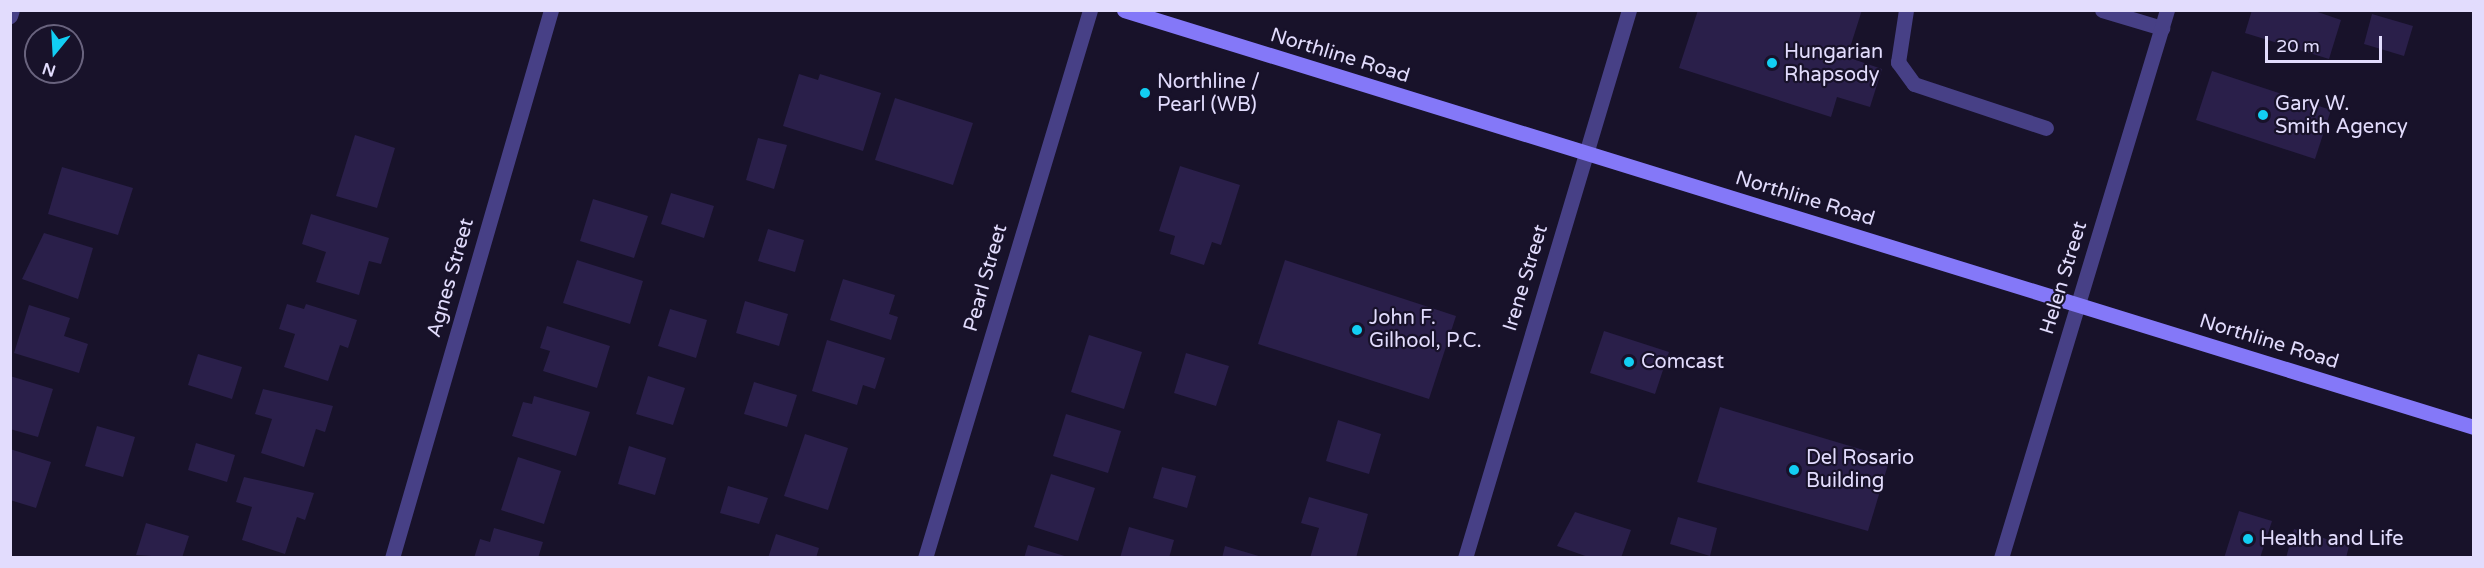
<!DOCTYPE html>
<html>
<head>
<meta charset="utf-8">
<style>
  body { margin:0 }
  #map { position:relative; width:2484px; height:568px; overflow:hidden; background:#18122a; font-family:"Varela Round",sans-serif }
  div>[style] { position:absolute }
  [style*='--x'] { left:calc(var(--x)*1px); top:calc(var(--y)*1px); width:calc(var(--w)*1px); rotate:calc(var(--a)*1deg) }
  .building>* { inset:0; background:#2a1f4a }
  .lane>* { height:15px; margin:-7.5px; padding:0 7.5px; transform-origin:7.5px; border-radius:7.5px; background:#474086 }
  .street>* { height:15px; margin:-7.5px; padding:0 7.5px; transform-origin:7.5px; border-radius:7.5px; background:#474086 }
  .secondary>* { height:15px; margin:-7.5px; padding:0 7.5px; transform-origin:7.5px; border-radius:7.5px; background:#8478f8 }
  .dots>* { width:16px; height:16px; translate:-50% -50%; box-sizing:border-box; border:3px solid #18122a; border-radius:50% }
  span { translate:-50% -50%; white-space:nowrap; text-align:center; line-height:1.15; -webkit-text-stroke:4.5px #18122a; paint-order:stroke }
  .poi-label { font-size:20px; color:#e2dcfd }
  .left { translate:0 -50%; text-align:left }
  .street-label { font-size:20px; color:#e2dcfd }
  .frame { position:absolute; inset:0; border:12px solid #e2dcfd; pointer-events:none }
  .north { position:absolute; left:24px; top:24px; width:60px; height:60px; box-sizing:border-box; background:#18122a; border:2px solid #69637e; border-radius:50%; rotate:198deg; font-size:16px; font-weight:700; line-height:24px; text-align:center; color:#e2dcfd }
  .north::after { content:''; display:block; margin:auto; width:21px; height:27px; background:#12cef3; clip-path:polygon(50% 0,100% 100%,50% 72%,0 100%) }
  .scale { position:absolute; left:2265px; top:36px; width:117px; height:27px; box-sizing:border-box; border:3px solid #e2dcfd; border-top:0; padding-left:8px; font-size:18px; line-height:21px; white-space:nowrap; color:#e2dcfd; -webkit-text-stroke:4px #18122a; paint-order:stroke }
</style>
</head>
<body>
<div id="map">
  <div class="building">
    <div style="clip-path:polygon(1698px 10px,1862px 10px,1847px 57px,1882px 69px,1870px 107px,1837px 97px,1831px 117px,1679px 68px)"></div>
    <div style="clip-path:polygon(2252px 10px,2312px 10px,2341px 20px,2329px 59px,2245px 33px)"></div>
    <div style="clip-path:polygon(2372px 14px,2413px 26px,2404px 56px,2364px 44px)"></div>
    <div style="clip-path:polygon(2212px 71px,2331px 110px,2315px 159px,2196px 120px)"></div>
    <div style="clip-path:polygon(799px 74px,818px 80px,820px 74px,881px 93px,863px 151px,783px 126px)"></div>
    <div style="clip-path:polygon(895px 98px,973px 123px,953px 185px,875px 160px)"></div>
    <div style="clip-path:polygon(355px 135px,395px 148px,377px 208px,336px 196px)"></div>
    <div style="clip-path:polygon(758px 138px,787px 145px,774px 189px,746px 180px)"></div>
    <div style="clip-path:polygon(1180px 166px,1240px 185px,1221px 245px,1212px 242px,1204px 265px,1170px 254px,1175px 236px,1159px 231px)"></div>
    <div style="clip-path:polygon(62px 167px,133px 188px,118px 235px,48px 214px)"></div>
    <div style="clip-path:polygon(671px 193px,714px 206px,704px 238px,661px 224px)"></div>
    <div style="clip-path:polygon(593px 199px,648px 216px,634px 258px,580px 241px)"></div>
    <div style="clip-path:polygon(311px 214px,389px 238px,381px 264px,369px 261px,359px 295px,316px 282px,326px 252px,302px 244px)"></div>
    <div style="clip-path:polygon(768px 229px,804px 240px,795px 272px,758px 261px)"></div>
    <div style="clip-path:polygon(44px 233px,93px 248px,78px 299px,22px 279px)"></div>
    <div style="clip-path:polygon(577px 260px,643px 281px,630px 324px,563px 303px)"></div>
    <div style="clip-path:polygon(1285px 260px,1456px 316px,1429px 399px,1258px 344px)"></div>
    <div style="clip-path:polygon(843px 279px,895px 295px,889px 314px,898px 317px,891px 340px,830px 320px)"></div>
    <div style="clip-path:polygon(745px 301px,788px 314px,779px 346px,736px 333px)"></div>
    <div style="clip-path:polygon(287px 304px,304px 309px,306px 304px,357px 320px,348px 348px,340px 345px,328px 381px,284px 367px,295px 334px,279px 329px)"></div>
    <div style="clip-path:polygon(29px 305px,70px 318px,64px 336px,88px 344px,79px 373px,14px 353px)"></div>
    <div style="clip-path:polygon(670px 309px,707px 320px,696px 358px,658px 346px)"></div>
    <div style="clip-path:polygon(547px 326px,610px 346px,597px 388px,543px 371px,550px 351px,540px 348px)"></div>
    <div style="clip-path:polygon(1604px 331px,1669px 352px,1655px 394px,1590px 373px)"></div>
    <div style="clip-path:polygon(1089px 335px,1142px 352px,1124px 409px,1071px 392px)"></div>
    <div style="clip-path:polygon(827px 340px,885px 358px,875px 389px,863px 385px,857px 405px,812px 391px)"></div>
    <div style="clip-path:polygon(1186px 353px,1229px 366px,1216px 406px,1174px 393px)"></div>
    <div style="clip-path:polygon(198px 354px,242px 367px,232px 399px,188px 385px)"></div>
    <div style="clip-path:polygon(10px 376px,53px 389px,38px 437px,10px 429px)"></div>
    <div style="clip-path:polygon(648px 376px,685px 388px,673px 425px,636px 414px)"></div>
    <div style="clip-path:polygon(754px 382px,797px 395px,787px 427px,744px 414px)"></div>
    <div style="clip-path:polygon(263px 389px,333px 406px,325px 432px,316px 429px,304px 467px,261px 453px,272px 419px,255px 414px)"></div>
    <div style="clip-path:polygon(534px 396px,590px 412px,576px 456px,512px 436px,523px 402px,532px 404px)"></div>
    <div style="clip-path:polygon(1720px 407px,1890px 458px,1868px 531px,1697px 482px)"></div>
    <div style="clip-path:polygon(1066px 414px,1121px 431px,1108px 473px,1053px 456px)"></div>
    <div style="clip-path:polygon(1338px 420px,1381px 434px,1369px 474px,1326px 461px)"></div>
    <div style="clip-path:polygon(97px 426px,135px 437px,123px 477px,85px 466px)"></div>
    <div style="clip-path:polygon(805px 434px,848px 448px,828px 510px,784px 496px)"></div>
    <div style="clip-path:polygon(196px 443px,235px 455px,227px 482px,188px 470px)"></div>
    <div style="clip-path:polygon(629px 446px,666px 458px,655px 495px,618px 484px)"></div>
    <div style="clip-path:polygon(10px 449px,51px 462px,36px 508px,10px 500px)"></div>
    <div style="clip-path:polygon(518px 457px,561px 471px,544px 524px,501px 510px)"></div>
    <div style="clip-path:polygon(1162px 467px,1196px 476px,1187px 508px,1153px 498px)"></div>
    <div style="clip-path:polygon(1051px 474px,1095px 488px,1078px 541px,1034px 527px)"></div>
    <div style="clip-path:polygon(244px 477px,314px 493px,305px 520px,297px 517px,285px 554px,242px 540px,252px 507px,236px 502px)"></div>
    <div style="clip-path:polygon(728px 486px,768px 498px,759px 524px,720px 513px)"></div>
    <div style="clip-path:polygon(1309px 497px,1368px 514px,1356px 558px,1310px 558px,1319px 528px,1301px 523px)"></div>
    <div style="clip-path:polygon(2239px 511px,2272px 521px,2260px 558px,2224px 558px)"></div>
    <div style="clip-path:polygon(1575px 512px,1631px 530px,1621px 558px,1591px 558px,1557px 546px)"></div>
    <div style="clip-path:polygon(1678px 517px,1717px 528px,1710px 556px,1670px 544px)"></div>
    <div style="clip-path:polygon(146px 523px,189px 536px,182px 558px,136px 555px)"></div>
    <div style="clip-path:polygon(1129px 527px,1174px 540px,1169px 558px,1120px 558px)"></div>
    <div style="clip-path:polygon(494px 528px,543px 542px,538px 558px,474px 558px,480px 539px,490px 542px)"></div>
    <div style="clip-path:polygon(2294px 529px,2349px 546px,2346px 558px,2286px 558px)"></div>
    <div style="clip-path:polygon(776px 534px,819px 548px,816px 558px,768px 558px)"></div>
    <div style="clip-path:polygon(1028px 545px,1068px 557px,1068px 558px,1024px 558px)"></div>
    <div style="clip-path:polygon(1225px 546px,1262px 557px,1262px 558px,1222px 558px)"></div>
  </div>
  <div class="lane">
    <div style="--x:1906;--y:10;--w:53;--a:98.7"></div>
    <div style="--x:1898;--y:62;--w:27;--a:54"></div>
    <div style="--x:1914;--y:84;--w:139;--a:18.4"></div>
    <div style="--x:2102;--y:10;--w:63;--a:16.7"></div>
  </div>
  <div class="street">
    <div style="--x:10;--y:16;--w:6;--a:-72"></div>
    <div style="--x:392;--y:558;--w:571;--a:-73.82"></div>
    <div style="--x:925;--y:558;--w:572;--a:-73.24"></div>
    <div style="--x:1465;--y:558;--w:572;--a:-73.34"></div>
    <div style="--x:2001;--y:558;--w:573;--a:-73.15"></div>
  </div>
  <div class="secondary">
    <div style="--x:1124;--y:10;--w:1413;--a:17.17"></div>
  </div>
  <div class="dots">
    <div style="left:1772px;top:63px;background:#12cef3"></div>
    <div style="left:1145px;top:93px;background:#12cef3"></div>
    <div style="left:2263px;top:115px;background:#12cef3"></div>
    <div style="left:1357px;top:330px;background:#12cef3"></div>
    <div style="left:1629px;top:362px;background:#12cef3"></div>
    <div style="left:1794px;top:470px;background:#12cef3"></div>
    <div style="left:2248px;top:539px;background:#12cef3"></div>
  </div>
  <div class="poi-label">
    <span class="left" style="left:1784px;top:64px">Hungarian<br>Rhapsody</span>
    <span class="left" style="left:1157px;top:94px">Northline /<br>Pearl (WB)</span>
    <span class="left" style="left:2275px;top:116px">Gary W.<br>Smith Agency</span>
    <span class="left" style="left:1369px;top:330px">John F.<br>Gilhool, P.C.</span>
    <span class="left" style="left:1641px;top:362px">Comcast</span>
    <span class="left" style="left:1806px;top:470px">Del Rosario<br>Building</span>
    <span class="left" style="left:2260px;top:539px">Health and Life</span>
  </div>
  <div class="street-label">
    <span style="left:1340px;top:56px;rotate:17deg">Northline Road</span>
    <span style="left:1805px;top:199px;rotate:17deg">Northline Road</span>
    <span style="left:451px;top:278px;rotate:-74deg">Agnes Street</span>
    <span style="left:986px;top:278px;rotate:-74deg">Pearl Street</span>
    <span style="left:1526px;top:278px;rotate:-73deg">Irene Street</span>
    <span style="left:2064px;top:278px;rotate:-73deg">Helen Street</span>
    <span style="left:2269px;top:342px;rotate:17deg">Northline Road</span>
  </div>
  <div class="frame"></div>
  <div class="north">N</div>
  <div class="scale">20 m</div>
</div>
</body>
</html>
